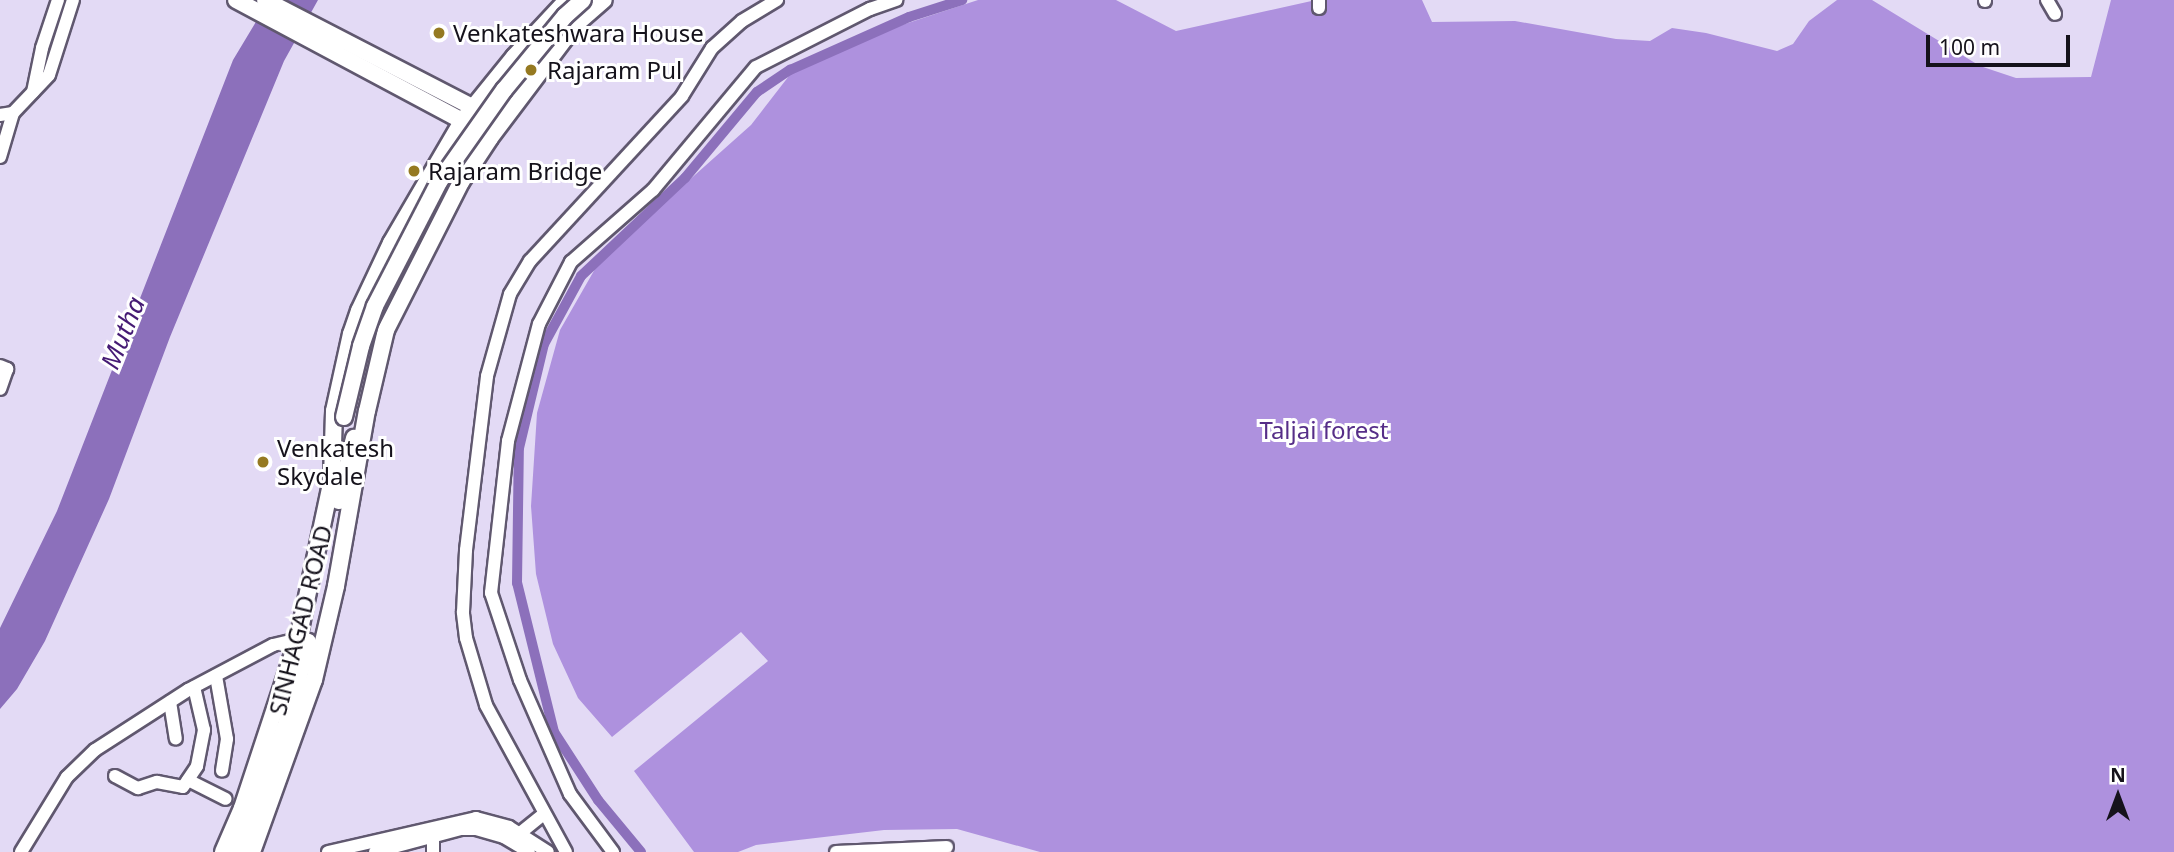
<!DOCTYPE html>
<html>
<head>
<meta charset="utf-8">
<style>
  body { margin:0 }
  #map { position:relative; width:2174px; height:852px; overflow:hidden; background:#e3daf5; font-family:"Noto Sans",sans-serif }
  div>[style] { position:absolute }
  [style*='--x'] { left:calc(var(--x)*1px); top:calc(var(--y)*1px); width:calc(var(--w)*1px); rotate:calc(var(--a)*1deg) }
  .forest>* { inset:0; background:#ae91de }
  .water>* { inset:0; background:#8c70bb }
  .canal>* { height:10px; margin:-5px; padding:0 5px; transform-origin:5px; border-radius:5px; background:#8c70bb }
  .roads { filter:drop-shadow(2px 0 #60586f) drop-shadow(-2px 0 #60586f) drop-shadow(0 2px #60586f) drop-shadow(0 -2px #60586f) }
  .minor>* { height:12px; margin:-6px; padding:0 6px; transform-origin:6px; border-radius:6px; background:#fff }
  .major>* { height:16px; margin:-8px; padding:0 8px; transform-origin:8px; border-radius:8px; background:#fff }
  .bridges { filter:drop-shadow(2px 0 #60586f) drop-shadow(-2px 0 #60586f) drop-shadow(0 2px #60586f) drop-shadow(0 -2px #60586f) }
  .major-bridge>* { height:16px; margin:-8px; padding:0 8px; transform-origin:8px; border-radius:8px; background:#fff }
  .dots>* { width:19px; height:19px; translate:-50% -50%; box-sizing:border-box; border:4px solid #fff; border-radius:50% }
  span { translate:-50% -50%; white-space:nowrap; text-align:center; line-height:1.15; -webkit-text-stroke:6px #fff; paint-order:stroke }
  .poi-label { font-size:24px; color:#15121b }
  .left { translate:0 -50%; text-align:left }
  .park-label { font-size:24px; color:#562e88 }
  .street-label { font-size:24px; color:#15121b }
  .water-label { font-size:26px; color:#451a74; font-style:italic }
  .north { position:absolute; left:2083px; top:761px; width:70px; height:70px; -webkit-text-stroke:5px #fff; paint-order:stroke; rotate:0deg; font-size:19px; font-weight:700; line-height:28px; text-align:center; color:#15121b }
  .north::after { content:''; display:block; margin:auto; width:24px; height:32px; background:#15121b; clip-path:polygon(50% 0,100% 100%,50% 72%,0 100%) }
  .scale { position:absolute; left:1926px; top:35px; width:144px; height:32px; box-sizing:border-box; border:4px solid #15121b; border-top:0; padding-left:9px; font-size:21px; line-height:24px; white-space:nowrap; color:#15121b; -webkit-text-stroke:5px #fff; paint-order:stroke }
</style>
</head>
<body>
<div id="map">
  <div class="forest">
    <div style="clip-path:polygon(978px 0,1116px 0,1176px 31px,1316px 0,1422px 0,1432px 22px,1515px 21px,1616px 39px,1650px 41px,1672px 28px,1706px 33px,1777px 51px,1793px 44px,1809px 21px,1837px 0,1872px 0,1980px 66px,2016px 78px,2091px 77px,2111px 0,2174px 0,2174px 852px,1040px 852px,957px 829px,884px 830px,756px 845px,738px 852px,694px 852px,634px 771px,768px 661px,741px 632px,612px 737px,578px 698px,553px 644px,536px 574px,531px 506px,537px 413px,560px 330px,595px 269px,641px 223px,751px 125px,792px 72px,844px 44px)"></div>
  </div>
  <div class="water">
    <div style="clip-path:polygon(269px 0,318px 0,284px 61px,170px 337px,109px 499px,45px 641px,17px 689px,0 709px,0 628px,57px 511px,233px 60px)"></div>
  </div>
  <div class="canal">
    <div style="--x:641;--y:852;--w:67;--a:-129.6"></div>
    <div style="--x:598;--y:800;--w:81;--a:-122.9"></div>
    <div style="--x:554;--y:732;--w:154;--a:-103.9"></div>
    <div style="--x:517;--y:583;--w:135;--a:-89.2"></div>
    <div style="--x:519;--y:448;--w:107;--a:-76.5"></div>
    <div style="--x:544;--y:344;--w:77;--a:-61.4"></div>
    <div style="--x:581;--y:276;--w:143;--a:-43.3"></div>
    <div style="--x:685;--y:178;--w:112;--a:-50.1"></div>
    <div style="--x:757;--y:92;--w:40;--a:-34"></div>
    <div style="--x:790;--y:70;--w:130;--a:-24"></div>
    <div style="--x:909;--y:17;--w:56;--a:-17.8"></div>
  </div>
  <div class="roads">
    <div class="minor">
      <div style="--x:1319;--y:0;--w:8;--a:90"></div>
      <div style="--x:2047;--y:0;--w:16;--a:60"></div>
      <div style="--x:1985;--y:1;--w:1;--a:-90"></div>
      <div style="--x:33;--y:92;--w:45;--a:-78.4"></div>
      <div style="--x:42;--y:48;--w:51;--a:-71.6"></div>
      <div style="--x:0;--y:115;--w:13;--a:-9"></div>
      <div style="--x:13;--y:113;--w:52;--a:-46.5"></div>
      <div style="--x:49;--y:75;--w:79;--a:-72.3"></div>
      <div style="--x:0;--y:157;--w:46;--a:-73.5"></div>
      <div style="--x:0;--y:366;--w:8;--a:23"></div>
      <div style="--x:7;--y:369;--w:21;--a:109"></div>
      <div style="--x:216;--y:676;--w:64;--a:80.1"></div>
      <div style="--x:227;--y:739;--w:32;--a:99"></div>
      <div style="--x:170;--y:702;--w:37;--a:81"></div>
      <div style="--x:115;--y:776;--w:26;--a:28"></div>
      <div style="--x:138;--y:788;--w:20;--a:-18"></div>
      <div style="--x:157;--y:782;--w:26;--a:11"></div>
      <div style="--x:183;--y:787;--w:25;--a:-56"></div>
      <div style="--x:197;--y:766;--w:37;--a:-79"></div>
      <div style="--x:204;--y:730;--w:44;--a:-103.1"></div>
      <div style="--x:188;--y:780;--w:42;--a:26.6"></div>
      <div style="--x:519;--y:834;--w:32;--a:-39"></div>
      <div style="--x:21;--y:852;--w:88;--a:-58.5"></div>
      <div style="--x:67;--y:777;--w:39;--a:-44"></div>
      <div style="--x:95;--y:750;--w:111;--a:-32.8"></div>
      <div style="--x:188;--y:690;--w:96;--a:-27.9"></div>
      <div style="--x:273;--y:645;--w:26;--a:-13"></div>
      <div style="--x:328;--y:852;--w:152;--a:-12.9"></div>
      <div style="--x:476;--y:818;--w:34;--a:15"></div>
      <div style="--x:509;--y:827;--w:46;--a:32.7"></div>
      <div style="--x:375;--y:852;--w:89;--a:-15"></div>
      <div style="--x:461;--y:829;--w:15;--a:0"></div>
      <div style="--x:476;--y:829;--w:29;--a:16"></div>
      <div style="--x:504;--y:837;--w:29;--a:31"></div>
      <div style="--x:433;--y:852;--w:15;--a:-90"></div>
      <div style="--x:566;--y:852;--w:167;--a:-118.6"></div>
      <div style="--x:486;--y:705;--w:70;--a:-106.6"></div>
      <div style="--x:466;--y:638;--w:26;--a:-97"></div>
      <div style="--x:463;--y:612;--w:62;--a:-87.2"></div>
      <div style="--x:466;--y:550;--w:175;--a:-83.1"></div>
      <div style="--x:487;--y:376;--w:85;--a:-74.3"></div>
      <div style="--x:510;--y:294;--w:39;--a:-59"></div>
      <div style="--x:530;--y:261;--w:224;--a:-47.3"></div>
      <div style="--x:682;--y:96;--w:57;--a:-58"></div>
      <div style="--x:712;--y:48;--w:40;--a:-42"></div>
      <div style="--x:742;--y:21;--w:41;--a:-31"></div>
      <div style="--x:613;--y:852;--w:72;--a:-126.6"></div>
      <div style="--x:570;--y:794;--w:124;--a:-113.7"></div>
      <div style="--x:520;--y:680;--w:92;--a:-108.4"></div>
      <div style="--x:491;--y:593;--w:153;--a:-83.6"></div>
      <div style="--x:508;--y:441;--w:121;--a:-75.2"></div>
      <div style="--x:539;--y:324;--w:70;--a:-62.7"></div>
      <div style="--x:571;--y:262;--w:109;--a:-41.3"></div>
      <div style="--x:653;--y:190;--w:160;--a:-50.1"></div>
      <div style="--x:756;--y:67;--w:128;--a:-27"></div>
      <div style="--x:870;--y:9;--w:28;--a:-19"></div>
      <div style="--x:836;--y:852;--w:111;--a:-2.6"></div>
    </div>
    <div class="major">
      <div style="--x:236;--y:0;--w:268;--a:28.1"></div>
      <div style="--x:265;--y:0;--w:242;--a:27.3"></div>
      <div style="--x:339;--y:501;--w:65;--a:-76.6"></div>
      <div style="--x:223;--y:852;--w:48;--a:-66.6"></div>
      <div style="--x:242;--y:808;--w:178;--a:-71.7"></div>
      <div style="--x:298;--y:639;--w:164;--a:-78"></div>
      <div style="--x:332;--y:479;--w:68;--a:-88.3"></div>
      <div style="--x:334;--y:411;--w:79;--a:-77.6"></div>
      <div style="--x:351;--y:334;--w:24;--a:-71"></div>
      <div style="--x:359;--y:311;--w:75;--a:-64.8"></div>
      <div style="--x:391;--y:243;--w:143;--a:-59.7"></div>
      <div style="--x:463;--y:120;--w:81;--a:-51"></div>
      <div style="--x:514;--y:57;--w:78;--a:-47.1"></div>
      <div style="--x:237;--y:852;--w:139;--a:-69"></div>
      <div style="--x:287;--y:722;--w:83;--a:-75.3"></div>
      <div style="--x:252;--y:852;--w:183;--a:-70.2"></div>
      <div style="--x:314;--y:680;--w:97;--a:-76.8"></div>
      <div style="--x:336;--y:586;--w:178;--a:-80"></div>
      <div style="--x:367;--y:411;--w:83;--a:-76.8"></div>
      <div style="--x:386;--y:330;--w:166;--a:-63.1"></div>
      <div style="--x:461;--y:182;--w:53;--a:-56.6"></div>
      <div style="--x:490;--y:138;--w:141;--a:-53"></div>
      <div style="--x:575;--y:25;--w:38;--a:-41"></div>
    </div>
  </div>
  <div class="bridges">
    <div class="major-bridge">
      <div style="--x:344;--y:417;--w:73;--a:-76.5"></div>
      <div style="--x:361;--y:346;--w:42;--a:-70.7"></div>
      <div style="--x:375;--y:306;--w:140;--a:-62.7"></div>
      <div style="--x:439;--y:182;--w:113;--a:-54.8"></div>
      <div style="--x:504;--y:90;--w:96;--a:-50.5"></div>
      <div style="--x:565;--y:16;--w:24;--a:-42"></div>
    </div>
  </div>
  <div class="dots">
    <div style="left:439px;top:33px;background:#957921"></div>
    <div style="left:531px;top:70px;background:#957921"></div>
    <div style="left:414px;top:171px;background:#957921"></div>
    <div style="left:263px;top:462px;background:#957921"></div>
  </div>
  <div class="poi-label">
    <span class="left" style="left:453px;top:33px">Venkateshwara House</span>
    <span class="left" style="left:547px;top:70px">Rajaram Pul</span>
    <span class="left" style="left:428px;top:171px">Rajaram Bridge</span>
    <span class="left" style="left:277px;top:462px">Venkatesh<br>Skydale</span>
  </div>
  <div class="park-label">
    <span style="left:1324px;top:430px">Taljai forest</span>
  </div>
  <div class="street-label">
    <span style="left:300px;top:620px;rotate:-76deg">SINHAGAD ROAD</span>
  </div>
  <div class="water-label">
    <span style="left:123px;top:333px;rotate:-68deg">Mutha</span>
  </div>
  <div class="north">N</div>
  <div class="scale">100 m</div>
</div>
</body>
</html>
